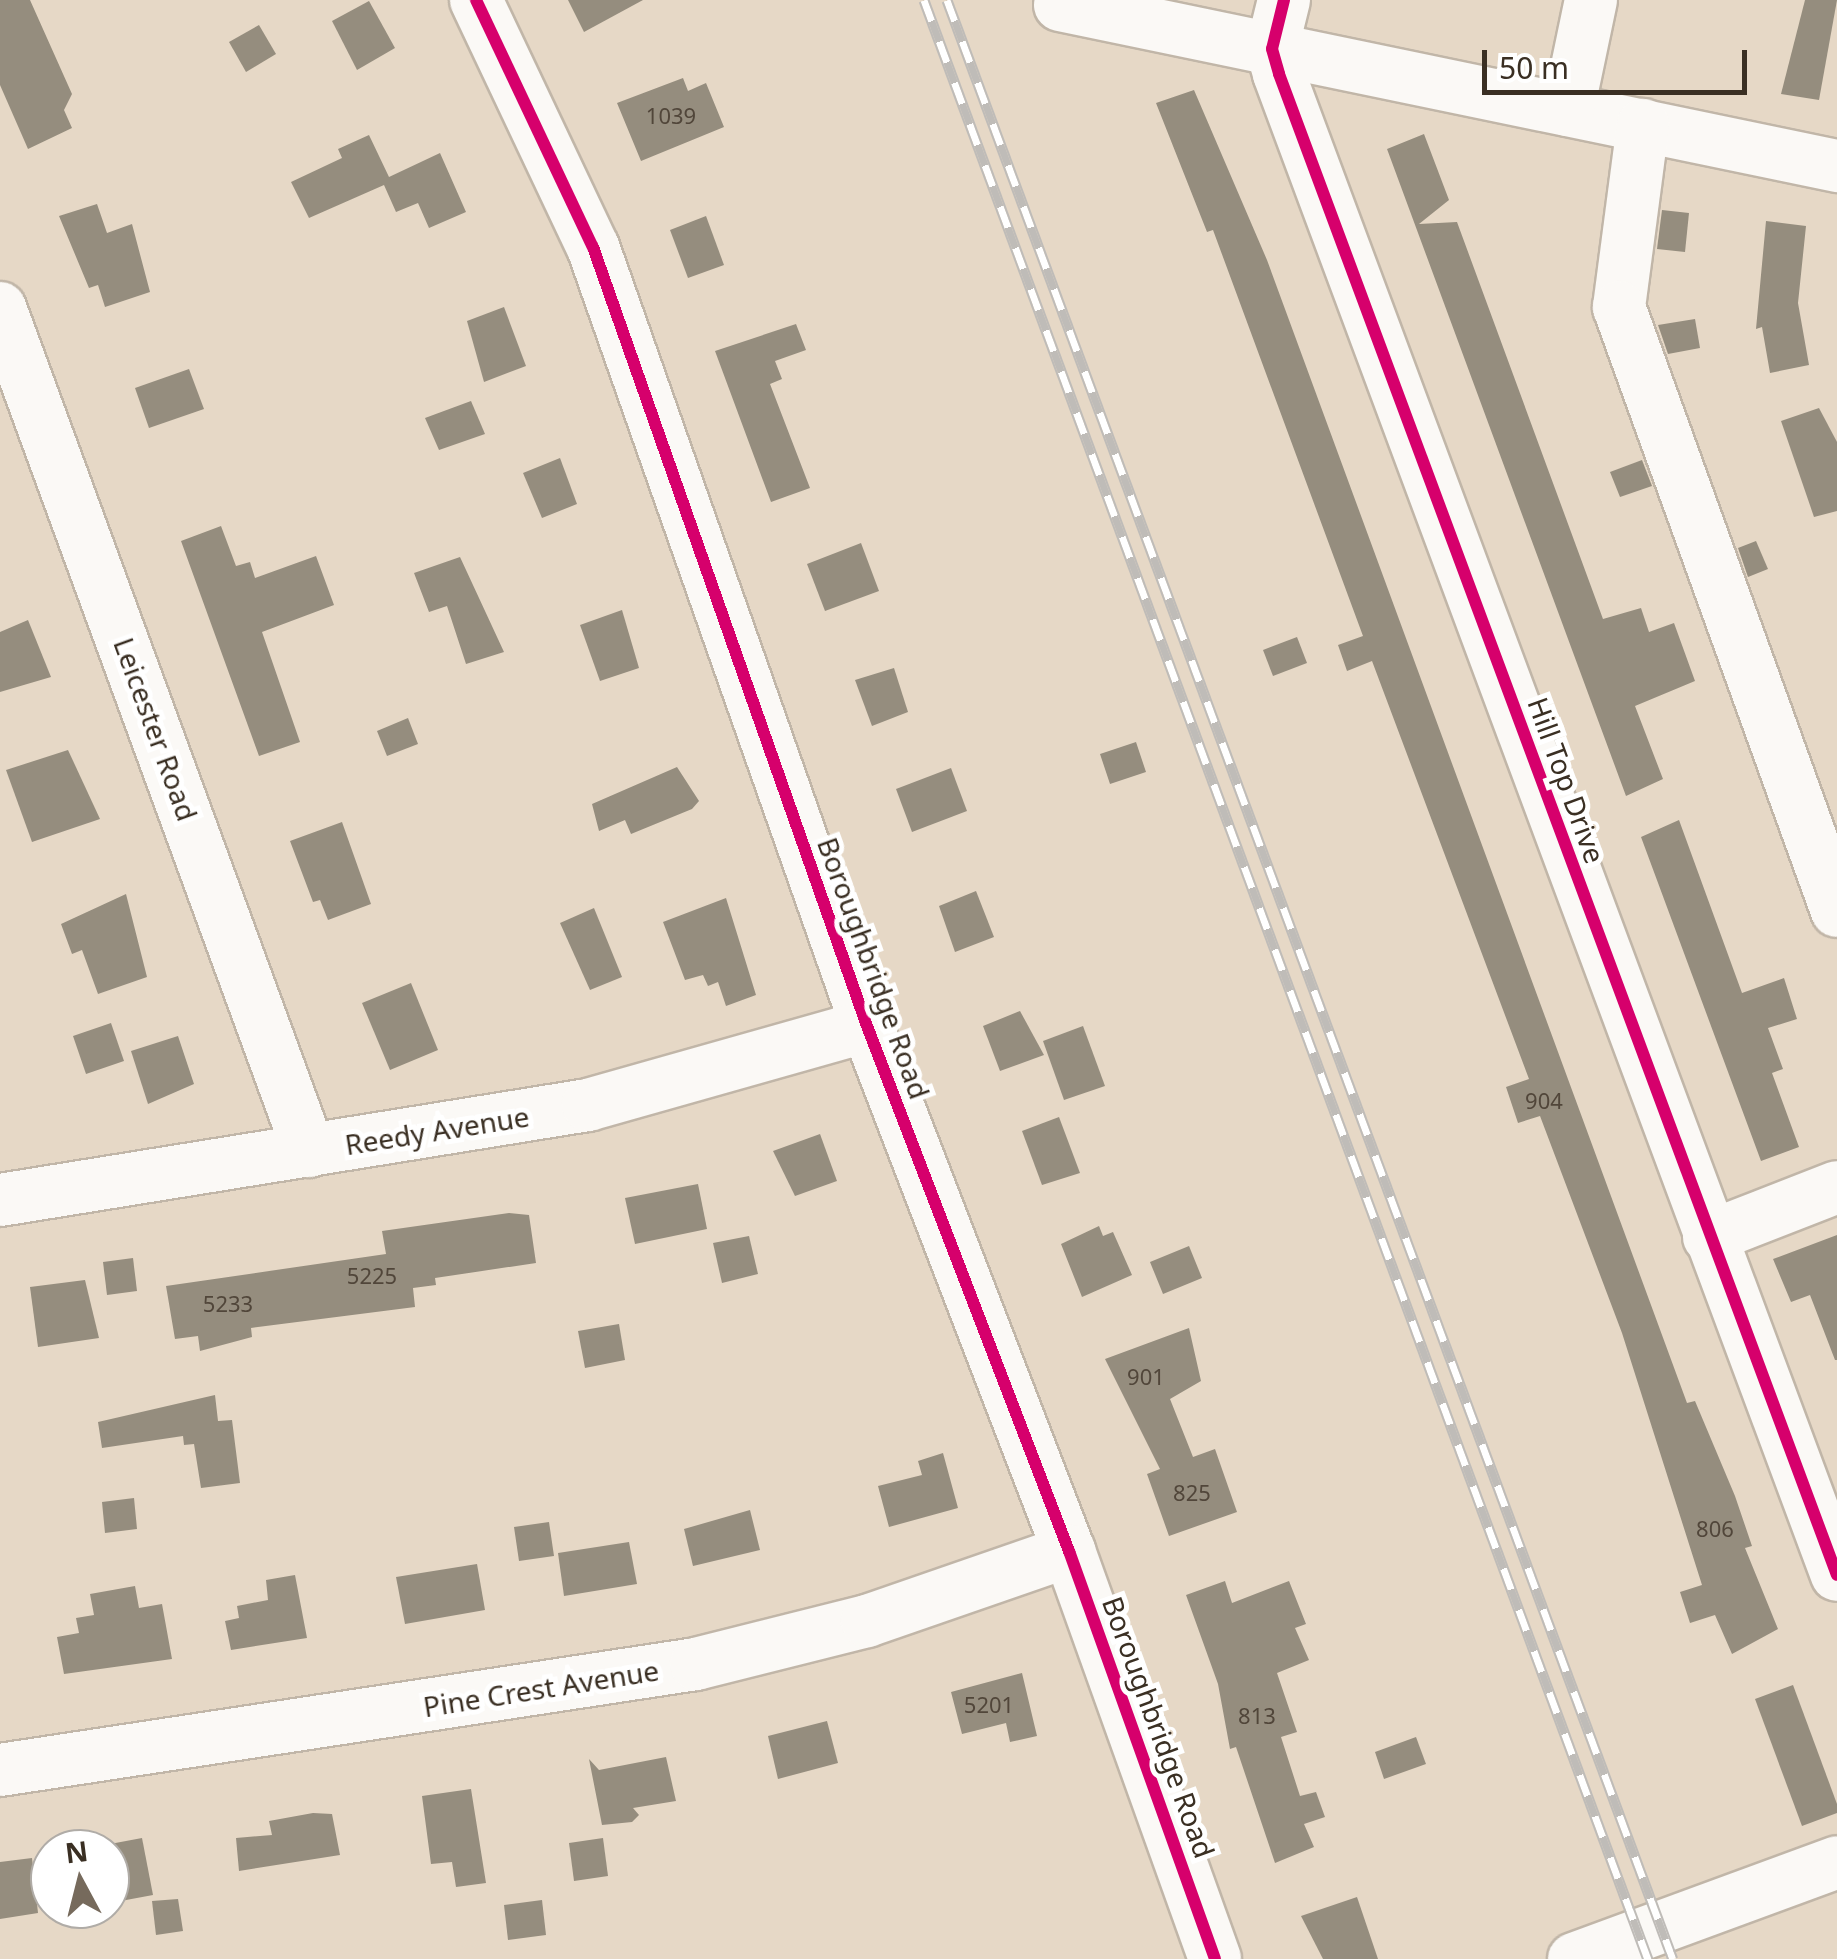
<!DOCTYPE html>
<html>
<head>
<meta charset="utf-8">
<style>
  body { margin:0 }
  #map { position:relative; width:1837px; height:1959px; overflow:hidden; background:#e6d8c6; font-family:"Noto Sans",sans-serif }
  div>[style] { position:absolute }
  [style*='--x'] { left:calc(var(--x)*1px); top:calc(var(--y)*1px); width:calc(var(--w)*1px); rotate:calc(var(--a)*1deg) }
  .building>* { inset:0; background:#958d7e }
  .roads { filter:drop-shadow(2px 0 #c1b6a8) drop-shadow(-2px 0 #c1b6a8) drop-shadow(0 2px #c1b6a8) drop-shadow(0 -2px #c1b6a8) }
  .minor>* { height:52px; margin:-26px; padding:0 26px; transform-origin:26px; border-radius:26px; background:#fbf9f6 }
  .rail>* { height:11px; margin-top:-5.5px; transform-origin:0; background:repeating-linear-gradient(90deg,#fff 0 22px,#bfbcb8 0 44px); box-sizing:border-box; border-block:2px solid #bfbcb8 }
  .cycleway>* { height:12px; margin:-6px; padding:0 6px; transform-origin:6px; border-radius:6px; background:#d6006c }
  span { translate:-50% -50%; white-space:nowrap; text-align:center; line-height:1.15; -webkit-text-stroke:10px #fff; paint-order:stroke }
  .number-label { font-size:22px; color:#51463a }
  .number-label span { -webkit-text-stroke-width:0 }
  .street-label { font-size:28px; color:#3a2f23 }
  .north { position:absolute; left:30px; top:1829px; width:100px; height:100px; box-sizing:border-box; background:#fff; border:2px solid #b0aca7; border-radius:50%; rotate:353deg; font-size:28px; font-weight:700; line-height:40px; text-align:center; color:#3a2f23 }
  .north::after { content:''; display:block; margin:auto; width:35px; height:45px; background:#766a5c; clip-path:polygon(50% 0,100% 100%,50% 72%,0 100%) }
  .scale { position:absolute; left:1482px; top:50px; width:265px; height:45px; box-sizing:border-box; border:5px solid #3a2f23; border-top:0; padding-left:12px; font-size:30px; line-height:35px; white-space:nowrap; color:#3a2f23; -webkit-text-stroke:8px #fff; paint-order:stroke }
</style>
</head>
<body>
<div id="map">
  <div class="building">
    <div style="clip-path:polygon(0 0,30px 0,72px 94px,64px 110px,72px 128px,28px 149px,0 85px)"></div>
    <div style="clip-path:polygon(568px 0,643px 0,584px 32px)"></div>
    <div style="clip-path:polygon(1805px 0,1837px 0,1819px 100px,1781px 94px)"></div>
    <div style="clip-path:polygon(369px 1px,395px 48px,357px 70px,332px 21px)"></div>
    <div style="clip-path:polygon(259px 25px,276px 54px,246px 72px,229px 42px)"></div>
    <div style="clip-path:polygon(683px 78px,688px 91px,706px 83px,724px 127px,641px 161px,617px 103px)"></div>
    <div style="clip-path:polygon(1194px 90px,1267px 260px,1687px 1403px,1695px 1401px,1735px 1496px,1752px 1546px,1745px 1548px,1778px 1629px,1732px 1654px,1715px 1615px,1690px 1623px,1680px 1592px,1702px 1585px,1622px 1333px,1540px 1116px,1518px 1123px,1506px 1087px,1529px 1079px,1372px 661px,1347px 671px,1338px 645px,1363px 636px,1213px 230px,1207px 232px,1156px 103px)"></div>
    <div style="clip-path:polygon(1424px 134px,1449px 200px,1419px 224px,1457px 222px,1603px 619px,1641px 608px,1649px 632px,1674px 623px,1695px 681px,1635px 706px,1663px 779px,1626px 796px,1387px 149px)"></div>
    <div style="clip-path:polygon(369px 135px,389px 177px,440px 153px,466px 212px,429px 228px,418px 203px,396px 212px,384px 185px,309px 218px,291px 182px,342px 158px,338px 149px)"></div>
    <div style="clip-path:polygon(97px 204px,107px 233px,132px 224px,150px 292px,105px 307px,98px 285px,89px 288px,59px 216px)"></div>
    <div style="clip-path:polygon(1662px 210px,1689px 213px,1685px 252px,1657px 249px)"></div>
    <div style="clip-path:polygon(706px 216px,724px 265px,688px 278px,670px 230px)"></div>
    <div style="clip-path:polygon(1766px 221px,1806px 226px,1798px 303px,1809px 365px,1770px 373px,1762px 327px,1756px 329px)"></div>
    <div style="clip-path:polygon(504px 307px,526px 366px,484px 382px,467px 321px)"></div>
    <div style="clip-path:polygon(1695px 319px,1700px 348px,1668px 354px,1658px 325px)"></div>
    <div style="clip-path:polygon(796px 324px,806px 350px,775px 361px,782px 379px,770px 384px,810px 488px,771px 502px,715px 351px)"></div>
    <div style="clip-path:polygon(189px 369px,204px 409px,149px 428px,135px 388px)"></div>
    <div style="clip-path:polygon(471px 401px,485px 434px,439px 450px,425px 418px)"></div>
    <div style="clip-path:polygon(1819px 408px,1837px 442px,1837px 511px,1814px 517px,1781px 421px)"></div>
    <div style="clip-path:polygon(560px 458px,577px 504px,542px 518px,523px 473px)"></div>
    <div style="clip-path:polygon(1642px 460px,1652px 486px,1620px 497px,1610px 472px)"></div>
    <div style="clip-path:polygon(221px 526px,236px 566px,250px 562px,255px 578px,316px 556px,334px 605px,262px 632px,300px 742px,259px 756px,181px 541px)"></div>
    <div style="clip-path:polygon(1756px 541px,1768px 569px,1748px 577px,1738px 548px)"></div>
    <div style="clip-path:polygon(861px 543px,879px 591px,825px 611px,807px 564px)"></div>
    <div style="clip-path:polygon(460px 557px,504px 652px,466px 664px,447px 606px,429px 612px,414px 573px)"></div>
    <div style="clip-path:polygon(622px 610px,639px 668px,600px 681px,580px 625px)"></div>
    <div style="clip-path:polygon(28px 620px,51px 677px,0 692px,0 632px)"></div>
    <div style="clip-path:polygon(1297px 637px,1307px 663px,1273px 676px,1263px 650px)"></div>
    <div style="clip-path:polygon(894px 668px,908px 712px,872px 726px,855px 680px)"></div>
    <div style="clip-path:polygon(408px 718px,418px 744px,387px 756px,377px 731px)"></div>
    <div style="clip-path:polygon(1136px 742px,1146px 772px,1110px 784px,1100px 754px)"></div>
    <div style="clip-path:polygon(68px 750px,100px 819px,32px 842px,6px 770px)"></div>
    <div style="clip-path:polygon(677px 767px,699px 801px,692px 809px,631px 834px,625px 820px,599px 831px,592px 804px)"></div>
    <div style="clip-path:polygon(951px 768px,967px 811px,912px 832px,896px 789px)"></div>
    <div style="clip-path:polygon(1679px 820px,1742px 993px,1784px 978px,1797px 1019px,1768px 1028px,1783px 1069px,1772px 1073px,1799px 1147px,1761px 1161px,1641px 837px)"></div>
    <div style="clip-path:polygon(342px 822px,371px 904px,328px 920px,320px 900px,313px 902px,290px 841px)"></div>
    <div style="clip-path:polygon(976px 891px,994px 937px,955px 952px,939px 906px)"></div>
    <div style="clip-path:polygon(126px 894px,147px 977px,98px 994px,82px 950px,72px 954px,61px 924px)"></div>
    <div style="clip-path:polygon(726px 898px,756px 995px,726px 1006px,718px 982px,708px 986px,703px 975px,685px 980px,663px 922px)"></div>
    <div style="clip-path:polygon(594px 908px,622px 977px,590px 990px,560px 923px)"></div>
    <div style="clip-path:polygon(411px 983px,438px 1050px,390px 1070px,362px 1003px)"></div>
    <div style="clip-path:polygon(1020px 1011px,1044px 1055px,1000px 1071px,983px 1026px)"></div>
    <div style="clip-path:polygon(111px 1023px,124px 1061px,86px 1074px,73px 1036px)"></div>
    <div style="clip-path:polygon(1083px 1026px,1105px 1086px,1064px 1100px,1043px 1041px)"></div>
    <div style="clip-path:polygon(178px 1036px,194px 1084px,148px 1104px,131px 1051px)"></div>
    <div style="clip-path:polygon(1059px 1117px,1080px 1173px,1042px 1185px,1022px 1131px)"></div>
    <div style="clip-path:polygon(820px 1134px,837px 1181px,795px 1196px,773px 1151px)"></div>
    <div style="clip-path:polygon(698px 1184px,707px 1229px,635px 1244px,625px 1198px)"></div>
    <div style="clip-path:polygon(509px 1213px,529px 1215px,536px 1263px,435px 1278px,436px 1285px,413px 1288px,415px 1307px,251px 1328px,252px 1337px,200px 1351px,198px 1336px,175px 1339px,166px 1286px,386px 1254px,382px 1231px)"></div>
    <div style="clip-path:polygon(1099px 1226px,1103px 1236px,1113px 1232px,1132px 1275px,1082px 1297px,1061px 1244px)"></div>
    <div style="clip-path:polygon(1837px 1235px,1837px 1360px,1835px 1360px,1810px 1295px,1791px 1302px,1773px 1259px)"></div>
    <div style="clip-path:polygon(749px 1236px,758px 1274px,722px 1283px,713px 1243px)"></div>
    <div style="clip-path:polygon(1189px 1246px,1202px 1278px,1163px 1294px,1150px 1262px)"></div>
    <div style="clip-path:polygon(133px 1258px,137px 1291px,107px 1295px,103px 1262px)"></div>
    <div style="clip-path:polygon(85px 1280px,99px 1338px,38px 1347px,30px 1287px)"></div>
    <div style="clip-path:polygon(619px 1324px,625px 1360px,585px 1368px,578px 1331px)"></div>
    <div style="clip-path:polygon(1189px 1328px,1201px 1381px,1170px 1399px,1193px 1457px,1215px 1449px,1237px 1512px,1169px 1536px,1147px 1474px,1160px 1469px,1105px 1359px)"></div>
    <div style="clip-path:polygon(215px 1395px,218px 1421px,232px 1420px,240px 1483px,201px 1488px,194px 1444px,184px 1445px,183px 1436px,102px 1448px,98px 1422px)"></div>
    <div style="clip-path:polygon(943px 1453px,958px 1508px,889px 1527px,878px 1486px,922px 1475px,918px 1461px)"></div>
    <div style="clip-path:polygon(134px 1498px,137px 1529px,105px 1533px,102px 1502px)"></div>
    <div style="clip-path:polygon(750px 1510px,760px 1550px,693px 1566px,684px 1529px)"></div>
    <div style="clip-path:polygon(549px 1522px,554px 1556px,519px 1561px,514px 1527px)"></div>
    <div style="clip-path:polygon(629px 1542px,637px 1584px,564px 1596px,558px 1553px)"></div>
    <div style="clip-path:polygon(477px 1564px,485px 1610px,405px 1624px,396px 1577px)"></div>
    <div style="clip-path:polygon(295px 1575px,307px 1638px,231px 1650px,225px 1621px,239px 1618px,237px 1606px,268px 1600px,266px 1580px)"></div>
    <div style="clip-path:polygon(1225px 1581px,1232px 1603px,1289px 1581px,1306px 1624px,1295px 1628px,1309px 1660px,1277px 1673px,1297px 1732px,1281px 1737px,1300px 1796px,1316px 1792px,1325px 1817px,1304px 1824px,1314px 1847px,1275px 1863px,1236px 1747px,1230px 1749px,1218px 1684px,1186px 1595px)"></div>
    <div style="clip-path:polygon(135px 1586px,139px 1608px,162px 1604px,172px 1659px,64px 1674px,57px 1637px,79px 1633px,76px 1618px,94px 1615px,90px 1594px)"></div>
    <div style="clip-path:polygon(1022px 1673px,1037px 1736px,1010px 1742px,1006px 1723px,962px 1734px,951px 1692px)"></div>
    <div style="clip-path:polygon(1793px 1685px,1837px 1804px,1837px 1813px,1802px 1826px,1755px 1699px)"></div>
    <div style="clip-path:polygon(827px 1721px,838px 1763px,778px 1779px,768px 1736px)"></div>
    <div style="clip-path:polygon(1416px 1737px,1426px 1764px,1384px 1779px,1375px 1752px)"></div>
    <div style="clip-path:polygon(666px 1757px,676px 1801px,633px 1808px,639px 1815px,632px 1822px,602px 1825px,589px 1759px,599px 1770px)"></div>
    <div style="clip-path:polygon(471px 1789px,486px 1883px,456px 1887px,452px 1862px,431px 1864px,422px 1796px)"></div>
    <div style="clip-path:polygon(313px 1813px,332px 1814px,340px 1855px,239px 1871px,236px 1838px,272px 1835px,269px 1821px)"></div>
    <div style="clip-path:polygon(142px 1838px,153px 1895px,110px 1903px,110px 1844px)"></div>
    <div style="clip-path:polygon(603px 1838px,608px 1876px,574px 1881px,569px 1843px)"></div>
    <div style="clip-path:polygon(32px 1858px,38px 1913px,0 1919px,0 1862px)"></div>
    <div style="clip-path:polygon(1357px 1897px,1378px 1959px,1323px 1959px,1301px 1916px)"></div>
    <div style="clip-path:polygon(178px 1899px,183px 1931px,156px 1935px,152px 1901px)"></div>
    <div style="clip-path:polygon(542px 1900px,546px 1935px,508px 1940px,504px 1905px)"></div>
  </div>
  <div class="roads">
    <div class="minor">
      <div style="--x:476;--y:0;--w:273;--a:64.7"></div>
      <div style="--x:593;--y:247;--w:826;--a:70.62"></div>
      <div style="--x:867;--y:1026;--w:563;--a:68.96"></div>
      <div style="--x:1069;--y:1551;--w:433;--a:70.3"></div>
      <div style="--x:1284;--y:0;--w:50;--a:103.8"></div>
      <div style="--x:1272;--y:49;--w:26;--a:74"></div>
      <div style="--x:1279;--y:74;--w:1601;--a:69.61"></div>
      <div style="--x:1060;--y:5;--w:794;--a:11.71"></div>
      <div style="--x:1568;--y:110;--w:112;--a:-78.2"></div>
      <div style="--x:1643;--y:125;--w:184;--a:97.5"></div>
      <div style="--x:1619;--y:307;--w:642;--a:70.15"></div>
      <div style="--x:0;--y:308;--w:898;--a:69.87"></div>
      <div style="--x:0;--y:1200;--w:596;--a:-9.18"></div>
      <div style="--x:588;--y:1105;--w:290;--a:-15.8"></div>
      <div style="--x:1709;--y:1237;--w:137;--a:-21.3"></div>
      <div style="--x:0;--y:1770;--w:704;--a:-8.66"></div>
      <div style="--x:696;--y:1664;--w:176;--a:-14.1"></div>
      <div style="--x:867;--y:1621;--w:214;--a:-19.1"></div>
      <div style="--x:1574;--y:1959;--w:280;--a:-20.2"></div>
    </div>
  </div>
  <div class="rail">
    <div style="--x:924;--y:0;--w:2089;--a:69.72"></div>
    <div style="--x:947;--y:0;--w:2089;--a:69.67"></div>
  </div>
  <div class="cycleway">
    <div style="--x:476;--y:0;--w:273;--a:64.7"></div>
    <div style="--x:593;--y:247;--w:826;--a:70.62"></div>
    <div style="--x:867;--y:1026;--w:563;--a:68.96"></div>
    <div style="--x:1069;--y:1551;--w:433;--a:70.3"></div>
    <div style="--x:1284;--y:0;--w:50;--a:103.8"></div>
    <div style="--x:1272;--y:49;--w:26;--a:74"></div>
    <div style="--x:1279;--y:74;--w:1601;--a:69.61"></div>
  </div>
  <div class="number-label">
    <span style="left:671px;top:116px">1039</span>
    <span style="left:1544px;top:1101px">904</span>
    <span style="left:372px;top:1276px">5225</span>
    <span style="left:228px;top:1304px">5233</span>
    <span style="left:1146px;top:1377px">901</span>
    <span style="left:1192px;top:1493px">825</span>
    <span style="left:1715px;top:1529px">806</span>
    <span style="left:989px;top:1705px">5201</span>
    <span style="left:1257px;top:1716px">813</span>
  </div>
  <div class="street-label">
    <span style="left:156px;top:729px;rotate:70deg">Leicester Road</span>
    <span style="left:1567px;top:780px;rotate:70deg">Hill Top Drive</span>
    <span style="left:874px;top:968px;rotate:70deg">Boroughbridge Road</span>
    <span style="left:437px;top:1130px;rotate:-9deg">Reedy Avenue</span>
    <span style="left:541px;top:1688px;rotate:-9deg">Pine Crest Avenue</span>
    <span style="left:1159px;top:1727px;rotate:70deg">Boroughbridge Road</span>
  </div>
  <div class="north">N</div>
  <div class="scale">50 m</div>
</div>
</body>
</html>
